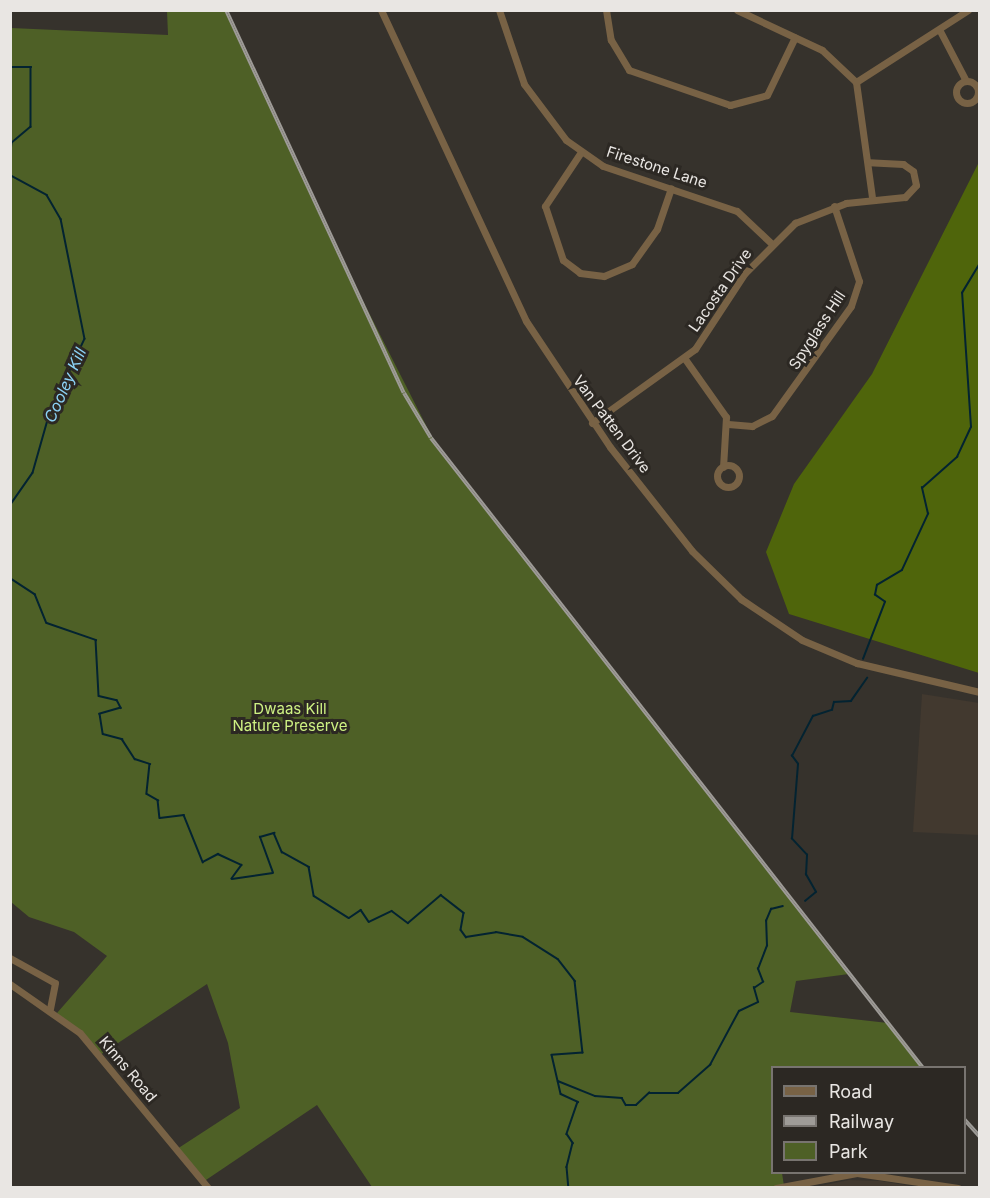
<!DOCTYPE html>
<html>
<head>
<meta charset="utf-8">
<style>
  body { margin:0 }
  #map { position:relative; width:990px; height:1198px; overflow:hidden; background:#36322c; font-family:Inter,sans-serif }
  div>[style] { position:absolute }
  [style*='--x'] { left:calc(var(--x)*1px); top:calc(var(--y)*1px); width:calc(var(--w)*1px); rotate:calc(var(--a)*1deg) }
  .built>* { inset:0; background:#42392f }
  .green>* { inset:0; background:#4e6026 }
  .forest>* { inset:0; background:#4f650b }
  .stream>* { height:1.5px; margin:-0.75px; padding:0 0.75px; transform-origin:0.75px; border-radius:0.75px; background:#032331 }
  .minor>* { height:7px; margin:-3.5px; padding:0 3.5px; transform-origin:3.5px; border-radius:3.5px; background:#786245 }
  .minor>.ring { margin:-3.5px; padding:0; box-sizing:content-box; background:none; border:7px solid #786245; border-radius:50% }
  .rail>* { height:4px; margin-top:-2px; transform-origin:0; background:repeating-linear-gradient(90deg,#2c2823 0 4.5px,#9e9b97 0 9px); box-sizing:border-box; border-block:2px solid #9e9b97 }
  span { translate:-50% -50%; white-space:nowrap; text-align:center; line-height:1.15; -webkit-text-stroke:6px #2c2823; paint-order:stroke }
  .street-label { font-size:15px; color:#e9e6e3 }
  .park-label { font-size:15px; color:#cef183 }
  .water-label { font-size:16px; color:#8cd2f5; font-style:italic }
  .frame { position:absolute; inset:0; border:12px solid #e9e6e3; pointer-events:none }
  .legend { position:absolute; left:771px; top:1066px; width:195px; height:108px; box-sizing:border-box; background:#2c2823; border:2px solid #787470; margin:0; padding:8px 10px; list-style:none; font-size:18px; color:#e9e6e3 }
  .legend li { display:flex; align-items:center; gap:12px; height:30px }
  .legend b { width:30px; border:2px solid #787470 }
</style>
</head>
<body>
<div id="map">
  <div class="built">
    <div style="clip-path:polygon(922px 694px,979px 703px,979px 835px,913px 832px)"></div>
    <div style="clip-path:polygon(849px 1180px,881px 1181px,916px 1187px,815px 1187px)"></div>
  </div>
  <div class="green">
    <div style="clip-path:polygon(167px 11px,226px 11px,333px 242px,437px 447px,849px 974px,796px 981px,790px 1012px,888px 1023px,923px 1067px,772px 1068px,772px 1172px,782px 1173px,784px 1186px,372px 1187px,317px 1105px,203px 1182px,177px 1149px,240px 1108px,228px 1043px,207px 984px,100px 1055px,57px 1013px,107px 956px,74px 932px,29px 917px,11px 902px,11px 28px,168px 35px)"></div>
  </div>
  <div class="forest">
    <div style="clip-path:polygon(979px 162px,979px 673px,789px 614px,766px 552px,794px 484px,872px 374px)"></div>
  </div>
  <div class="stream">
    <div style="--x:10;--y:17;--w:7;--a:-82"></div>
    <div style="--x:10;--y:67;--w:21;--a:0"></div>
    <div style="--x:31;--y:67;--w:60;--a:90"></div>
    <div style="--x:31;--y:127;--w:25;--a:140"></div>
    <div style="--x:12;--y:143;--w:20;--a:96"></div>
    <div style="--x:10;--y:175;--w:42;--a:28.4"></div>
    <div style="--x:47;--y:195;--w:28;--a:60"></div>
    <div style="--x:61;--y:219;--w:122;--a:78.7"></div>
    <div style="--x:85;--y:339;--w:82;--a:115.3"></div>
    <div style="--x:50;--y:413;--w:62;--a:105.8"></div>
    <div style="--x:33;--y:473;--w:40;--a:124.9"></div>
    <div style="--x:10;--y:578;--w:30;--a:33"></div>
    <div style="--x:35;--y:594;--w:31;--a:68"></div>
    <div style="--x:47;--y:623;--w:52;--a:19.1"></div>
    <div style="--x:96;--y:640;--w:56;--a:86.9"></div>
    <div style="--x:99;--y:696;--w:18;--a:13"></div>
    <div style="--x:117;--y:700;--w:9;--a:63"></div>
    <div style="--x:121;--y:708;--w:22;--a:164"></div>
    <div style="--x:100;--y:714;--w:20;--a:81"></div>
    <div style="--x:103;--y:734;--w:20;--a:15"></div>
    <div style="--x:122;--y:739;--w:24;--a:57"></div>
    <div style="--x:135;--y:759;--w:16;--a:18"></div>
    <div style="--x:150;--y:764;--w:30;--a:96"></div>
    <div style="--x:147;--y:794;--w:13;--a:29"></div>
    <div style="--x:158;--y:800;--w:18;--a:84"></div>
    <div style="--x:160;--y:818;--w:24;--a:-7"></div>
    <div style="--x:184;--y:815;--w:51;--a:68"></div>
    <div style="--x:203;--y:862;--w:17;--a:-28"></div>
    <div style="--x:218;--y:854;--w:26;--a:25"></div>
    <div style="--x:242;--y:865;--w:17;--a:126"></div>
    <div style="--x:232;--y:879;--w:41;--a:-8.3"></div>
    <div style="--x:273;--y:873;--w:38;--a:-110"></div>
    <div style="--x:260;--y:837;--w:15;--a:-16"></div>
    <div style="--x:274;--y:833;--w:21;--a:67"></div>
    <div style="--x:282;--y:852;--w:31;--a:29"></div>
    <div style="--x:309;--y:867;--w:29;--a:80"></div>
    <div style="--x:314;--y:896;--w:41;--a:32.2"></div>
    <div style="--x:349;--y:918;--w:14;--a:-34"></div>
    <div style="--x:361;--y:910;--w:14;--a:56"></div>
    <div style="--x:369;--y:922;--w:25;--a:-26"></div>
    <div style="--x:392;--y:911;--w:20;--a:37"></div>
    <div style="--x:408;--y:923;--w:43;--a:-40.3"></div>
    <div style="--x:441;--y:895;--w:29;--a:38"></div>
    <div style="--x:464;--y:913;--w:17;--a:100"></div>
    <div style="--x:461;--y:930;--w:9;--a:54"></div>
    <div style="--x:466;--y:937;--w:30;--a:-9"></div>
    <div style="--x:496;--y:932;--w:27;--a:10"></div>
    <div style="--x:523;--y:937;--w:41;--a:32.2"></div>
    <div style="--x:558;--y:959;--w:28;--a:52"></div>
    <div style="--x:575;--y:981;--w:72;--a:83.7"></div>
    <div style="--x:583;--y:1053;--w:31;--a:176"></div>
    <div style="--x:552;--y:1055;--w:40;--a:77"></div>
    <div style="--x:561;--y:1094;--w:19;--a:25"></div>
    <div style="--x:578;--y:1102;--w:34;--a:109"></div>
    <div style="--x:567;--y:1134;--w:11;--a:56"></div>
    <div style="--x:573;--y:1143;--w:25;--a:104"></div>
    <div style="--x:567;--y:1167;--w:21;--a:85"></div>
    <div style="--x:863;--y:659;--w:61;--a:-68.9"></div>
    <div style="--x:885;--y:602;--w:12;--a:-145"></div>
    <div style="--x:875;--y:595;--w:10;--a:-79"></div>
    <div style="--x:877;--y:585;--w:29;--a:-31"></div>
    <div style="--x:902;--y:570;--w:62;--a:-65.1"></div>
    <div style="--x:928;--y:514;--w:27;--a:-103"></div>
    <div style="--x:922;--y:488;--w:47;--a:-41.5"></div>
    <div style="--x:957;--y:457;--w:33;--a:-65"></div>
    <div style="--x:971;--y:427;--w:134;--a:-93.8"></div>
    <div style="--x:962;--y:293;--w:35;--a:-59"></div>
    <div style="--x:805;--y:901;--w:14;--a:-39"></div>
    <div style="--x:816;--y:892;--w:20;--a:-120"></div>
    <div style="--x:806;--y:875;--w:20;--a:-87"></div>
    <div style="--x:807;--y:855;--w:22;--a:-133"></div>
    <div style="--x:792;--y:839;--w:75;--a:-85.4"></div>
    <div style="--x:798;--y:764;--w:10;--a:-127"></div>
    <div style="--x:792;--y:756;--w:45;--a:-62.3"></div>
    <div style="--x:813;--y:716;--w:20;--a:-18"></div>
    <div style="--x:832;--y:710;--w:8;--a:-76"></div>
    <div style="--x:834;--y:702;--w:17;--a:-3"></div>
    <div style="--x:851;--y:701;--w:28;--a:-55"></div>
    <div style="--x:558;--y:1081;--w:40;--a:22"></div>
    <div style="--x:595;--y:1096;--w:27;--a:4"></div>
    <div style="--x:622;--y:1098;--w:8;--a:60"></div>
    <div style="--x:626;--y:1105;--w:10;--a:0"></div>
    <div style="--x:636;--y:1105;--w:18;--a:-43"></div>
    <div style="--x:649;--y:1093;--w:29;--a:0"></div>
    <div style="--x:678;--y:1093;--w:43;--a:-41.2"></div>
    <div style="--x:710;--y:1065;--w:61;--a:-61.8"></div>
    <div style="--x:739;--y:1011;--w:21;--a:-25"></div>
    <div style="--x:758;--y:1002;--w:15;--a:-106"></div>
    <div style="--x:754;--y:988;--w:11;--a:-34"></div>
    <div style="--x:763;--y:982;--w:14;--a:-111"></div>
    <div style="--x:758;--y:969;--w:25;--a:-69"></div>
    <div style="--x:767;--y:946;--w:25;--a:-92"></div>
    <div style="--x:766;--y:921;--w:13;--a:-67"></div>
    <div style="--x:771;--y:909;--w:12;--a:-14"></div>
  </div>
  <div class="minor">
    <div style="--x:381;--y:10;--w:343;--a:65"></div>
    <div style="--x:526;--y:321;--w:151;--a:56.3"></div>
    <div style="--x:610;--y:447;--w:132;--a:51.7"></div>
    <div style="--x:692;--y:551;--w:69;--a:44.4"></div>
    <div style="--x:741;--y:599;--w:73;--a:33.9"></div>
    <div style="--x:802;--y:640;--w:60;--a:22.7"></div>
    <div style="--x:857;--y:663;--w:126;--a:13.3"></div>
    <div style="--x:499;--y:10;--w:78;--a:71.3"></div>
    <div style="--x:524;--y:84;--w:70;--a:53.1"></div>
    <div style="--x:566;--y:140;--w:45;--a:35.1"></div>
    <div style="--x:603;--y:166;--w:141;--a:18.6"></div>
    <div style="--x:737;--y:211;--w:47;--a:43.3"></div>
    <div style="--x:606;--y:10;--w:30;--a:81"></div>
    <div style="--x:611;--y:40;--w:35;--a:59"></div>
    <div style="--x:629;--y:70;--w:107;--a:19.1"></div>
    <div style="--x:730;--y:105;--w:38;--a:-15"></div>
    <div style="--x:767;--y:95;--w:64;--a:-64.2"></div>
    <div style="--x:737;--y:10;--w:94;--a:25.2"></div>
    <div style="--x:822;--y:50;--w:47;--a:43.3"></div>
    <div style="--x:856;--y:82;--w:117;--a:82.1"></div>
    <div style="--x:940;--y:31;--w:56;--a:62.5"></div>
    <div class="ring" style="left:956px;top:81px;width:15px;height:15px"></div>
    <div style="--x:856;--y:82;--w:133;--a:-32.7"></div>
    <div style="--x:581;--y:152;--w:65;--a:123.7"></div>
    <div style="--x:545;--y:206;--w:57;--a:71.6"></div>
    <div style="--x:563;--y:260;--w:21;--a:37"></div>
    <div style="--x:580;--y:273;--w:24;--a:7"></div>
    <div style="--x:604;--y:276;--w:30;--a:-23"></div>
    <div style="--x:632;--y:264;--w:43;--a:-54.5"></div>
    <div style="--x:657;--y:229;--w:43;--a:-71.1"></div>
    <div style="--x:685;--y:359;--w:71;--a:54.7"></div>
    <div style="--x:726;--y:417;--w:50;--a:93.4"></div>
    <div style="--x:592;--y:423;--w:127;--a:-35.7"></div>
    <div style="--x:695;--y:349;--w:91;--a:-56.7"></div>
    <div style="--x:745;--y:273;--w:71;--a:-45"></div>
    <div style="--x:795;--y:223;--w:55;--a:-21.4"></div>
    <div style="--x:846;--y:203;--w:59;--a:-5.8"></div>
    <div style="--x:905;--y:197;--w:16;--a:-47"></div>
    <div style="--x:916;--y:185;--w:14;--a:-102"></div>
    <div style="--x:913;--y:171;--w:12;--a:-145"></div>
    <div style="--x:903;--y:164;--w:34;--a:-177"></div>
    <div style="--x:728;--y:424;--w:24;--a:5"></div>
    <div style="--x:752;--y:426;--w:22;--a:-27"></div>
    <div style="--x:772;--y:416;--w:135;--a:-54.3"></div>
    <div style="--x:851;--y:306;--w:26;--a:-72"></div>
    <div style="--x:859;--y:281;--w:79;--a:-108.4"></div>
    <div class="ring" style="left:717px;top:465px;width:15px;height:15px"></div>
    <div style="--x:10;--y:958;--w:51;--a:29.1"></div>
    <div style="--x:55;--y:983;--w:26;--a:101"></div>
    <div style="--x:10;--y:984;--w:85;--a:35"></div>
    <div style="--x:80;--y:1033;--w:201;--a:50.4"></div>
    <div style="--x:776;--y:1188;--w:82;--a:-10.5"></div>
    <div style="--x:857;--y:1173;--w:102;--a:8.4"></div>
  </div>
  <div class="rail">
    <div style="--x:226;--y:10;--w:422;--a:65.1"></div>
    <div style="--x:404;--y:393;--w:52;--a:59"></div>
    <div style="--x:431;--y:438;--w:799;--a:52.01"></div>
    <div style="--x:964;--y:1119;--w:24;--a:48"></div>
  </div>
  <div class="street-label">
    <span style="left:657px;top:167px;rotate:18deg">Firestone Lane</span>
    <span style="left:720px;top:290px;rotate:-55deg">Lacosta Drive</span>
    <span style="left:817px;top:330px;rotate:-57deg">Spyglass Hill</span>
    <span style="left:612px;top:424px;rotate:53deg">Van Patten Drive</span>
    <span style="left:128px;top:1069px;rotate:50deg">Kinns Road</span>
  </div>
  <div class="park-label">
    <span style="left:290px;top:717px">Dwaas Kill<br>Nature Preserve</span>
  </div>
  <div class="water-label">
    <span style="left:65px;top:385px;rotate:-66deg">Cooley Kill</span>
  </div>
  <div class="frame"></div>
  <ul class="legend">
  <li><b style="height:8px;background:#786245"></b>Road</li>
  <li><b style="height:8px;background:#9e9b97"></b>Railway</li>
  <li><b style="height:16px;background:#4e6026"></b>Park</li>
  </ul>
</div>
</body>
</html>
